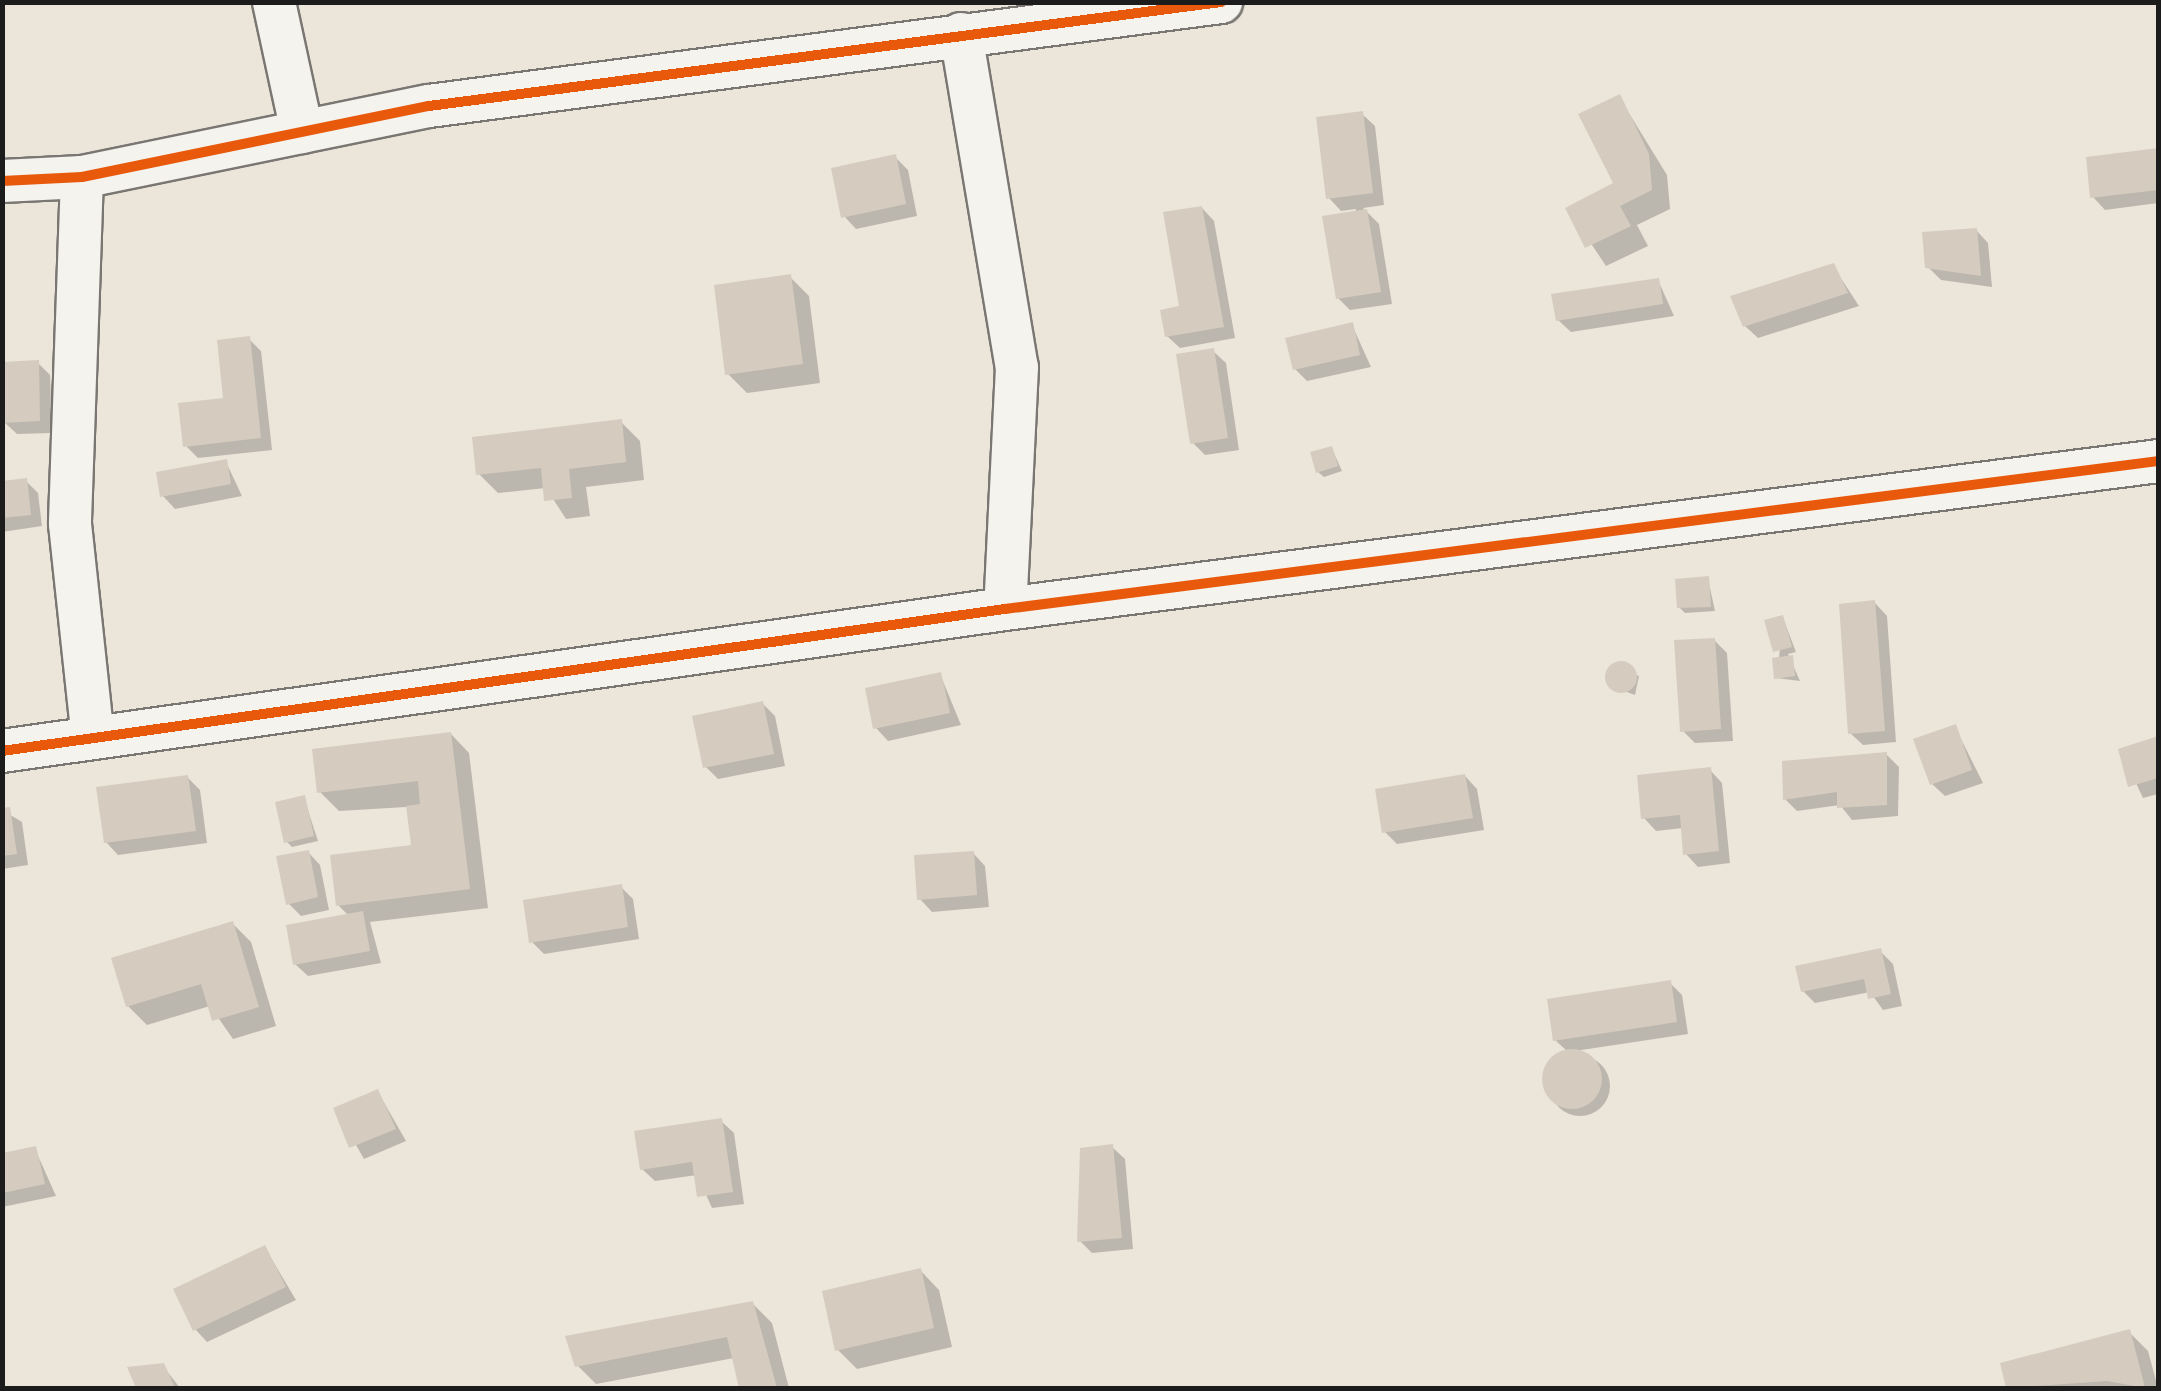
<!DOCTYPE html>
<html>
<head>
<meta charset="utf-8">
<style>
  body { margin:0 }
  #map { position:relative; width:2161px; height:1391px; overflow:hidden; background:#ece5da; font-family:Delius,sans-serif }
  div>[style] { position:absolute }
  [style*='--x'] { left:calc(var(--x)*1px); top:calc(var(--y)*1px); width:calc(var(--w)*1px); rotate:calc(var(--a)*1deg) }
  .shadow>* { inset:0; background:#0003 }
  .round { border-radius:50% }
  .building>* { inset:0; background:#d5ccbf }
  .roads { filter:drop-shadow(2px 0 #7a7672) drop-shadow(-2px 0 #7a7672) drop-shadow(0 2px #7a7672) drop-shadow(0 -2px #7a7672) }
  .minor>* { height:42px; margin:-21px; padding:0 21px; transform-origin:21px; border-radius:21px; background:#f4f3ee }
  .cycleway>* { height:10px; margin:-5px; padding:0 5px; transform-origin:5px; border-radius:5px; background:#e8590c }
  span { translate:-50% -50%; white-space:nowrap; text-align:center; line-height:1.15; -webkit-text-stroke:9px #fbf7ec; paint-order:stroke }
  .frame { position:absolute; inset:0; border:5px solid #1c1c1c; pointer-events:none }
</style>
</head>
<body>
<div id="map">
  <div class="shadow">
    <div style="clip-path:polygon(1619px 97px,1667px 175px,1670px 209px,1637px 225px,1648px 246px,1606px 266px,1568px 209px,1617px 184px)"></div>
    <div style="clip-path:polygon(1362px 114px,1375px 126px,1384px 205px,1363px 208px,1379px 224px,1392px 304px,1350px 310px,1338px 298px,1356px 209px,1341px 211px,1329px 198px)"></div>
    <div style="clip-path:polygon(2158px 150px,2158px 203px,2105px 210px,2093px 197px,2089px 159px)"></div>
    <div style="clip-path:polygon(895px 157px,908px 170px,917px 216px,856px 229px,844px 216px)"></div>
    <div style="clip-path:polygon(1202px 208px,1214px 221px,1235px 338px,1180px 348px,1167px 336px,1182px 308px)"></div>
    <div style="clip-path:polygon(1976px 230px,1988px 243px,1992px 287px,1941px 280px,1928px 267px)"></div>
    <div style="clip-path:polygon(1833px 266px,1859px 306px,1758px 338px,1745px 326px)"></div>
    <div style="clip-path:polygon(790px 277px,809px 296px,820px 383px,747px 393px,728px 374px)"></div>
    <div style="clip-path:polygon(1658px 280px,1674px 316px,1571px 332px,1558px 320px)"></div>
    <div style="clip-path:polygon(1352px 325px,1371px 367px,1307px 381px,1295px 369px)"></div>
    <div style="clip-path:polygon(249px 339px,261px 351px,272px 450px,198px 458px,186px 446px,226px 400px)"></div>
    <div style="clip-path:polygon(1213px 351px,1226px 363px,1239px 450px,1205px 455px,1192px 442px)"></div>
    <div style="clip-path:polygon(38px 363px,50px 375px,52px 433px,17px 434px,4px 422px)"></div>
    <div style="clip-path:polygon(621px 422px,640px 441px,644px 480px,586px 487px,590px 516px,566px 519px,546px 488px,498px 493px,479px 474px)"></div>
    <div style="clip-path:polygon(1332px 449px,1342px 471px,1324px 477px,1318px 472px)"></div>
    <div style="clip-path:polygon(226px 462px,242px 496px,175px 509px,163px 496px)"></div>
    <div style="clip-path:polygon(26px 481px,38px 493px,42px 526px,2px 532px,2px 484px)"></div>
    <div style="clip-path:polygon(1708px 579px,1715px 611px,1685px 613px,1679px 607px)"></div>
    <div style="clip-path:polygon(1875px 603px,1887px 616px,1896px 742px,1863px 745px,1850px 733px)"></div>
    <div style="clip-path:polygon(1783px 618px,1796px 652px,1788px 654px,1800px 681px,1777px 678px)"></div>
    <div style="clip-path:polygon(1714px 640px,1727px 653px,1733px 741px,1695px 743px,1683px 731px)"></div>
    <div style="clip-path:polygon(1614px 667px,1639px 676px,1635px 695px,1613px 687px)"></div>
    <div style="clip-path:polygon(940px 674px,961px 725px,888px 741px,876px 728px)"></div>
    <div style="clip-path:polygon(763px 704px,775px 716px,785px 766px,718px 779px,706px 767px)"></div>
    <div style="clip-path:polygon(1955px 727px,1983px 783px,1945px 796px,1932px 784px)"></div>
    <div style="clip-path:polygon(451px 734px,469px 753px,488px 908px,370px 922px,381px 963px,308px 976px,295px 964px,349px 916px,338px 905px,413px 847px,423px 806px,339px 811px,320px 792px)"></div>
    <div style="clip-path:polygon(2158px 739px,2158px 794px,2143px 798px,2121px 751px)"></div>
    <div style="clip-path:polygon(1886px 754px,1899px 767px,1898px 816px,1852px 820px,1840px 805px,1797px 811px,1785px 799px)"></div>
    <div style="clip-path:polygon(1710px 770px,1722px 783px,1730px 863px,1698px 867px,1686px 854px,1683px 828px,1656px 831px,1644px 818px)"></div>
    <div style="clip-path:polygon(1465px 776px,1477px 789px,1484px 830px,1397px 844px,1385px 832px)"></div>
    <div style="clip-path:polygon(187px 777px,200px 790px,207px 843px,118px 855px,106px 842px)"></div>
    <div style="clip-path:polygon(304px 798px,318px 841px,292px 847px,286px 841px)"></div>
    <div style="clip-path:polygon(2px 810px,22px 822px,28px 865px,2px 869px)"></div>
    <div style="clip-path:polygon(308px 852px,320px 865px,329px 910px,301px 916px,288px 903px)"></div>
    <div style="clip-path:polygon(973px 853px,985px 866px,989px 907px,932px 912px,920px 899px)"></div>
    <div style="clip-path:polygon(621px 887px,633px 899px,639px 939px,544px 954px,532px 942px)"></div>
    <div style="clip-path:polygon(232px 923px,251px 942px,276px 1026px,233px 1039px,210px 1006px,147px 1025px,128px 1006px)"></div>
    <div style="clip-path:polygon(1880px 951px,1893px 964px,1902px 1006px,1883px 1010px,1870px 992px,1815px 1003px,1803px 991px)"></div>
    <div style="clip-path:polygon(1670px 983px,1682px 995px,1688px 1034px,1568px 1052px,1555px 1040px)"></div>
    <div class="round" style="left:1550px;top:1056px;width:60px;height:60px"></div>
    <div style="clip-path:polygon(378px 1092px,406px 1141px,364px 1159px,336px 1110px)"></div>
    <div style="clip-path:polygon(721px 1121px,734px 1133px,744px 1204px,712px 1208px,697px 1175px,655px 1181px,642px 1169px)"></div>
    <div style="clip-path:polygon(1112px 1147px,1125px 1159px,1133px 1249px,1092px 1253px,1080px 1241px)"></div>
    <div style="clip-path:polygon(35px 1149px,56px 1196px,2px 1207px,2px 1156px)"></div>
    <div style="clip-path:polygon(265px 1248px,296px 1300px,207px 1342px,195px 1329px)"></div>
    <div style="clip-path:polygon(921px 1271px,939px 1290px,952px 1347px,857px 1369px,838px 1350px)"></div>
    <div style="clip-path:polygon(753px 1304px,772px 1323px,789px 1388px,741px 1388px,734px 1358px,596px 1384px,577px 1365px)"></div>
    <div style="clip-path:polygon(2129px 1332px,2148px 1351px,2158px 1388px,2009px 1388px,2003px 1364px)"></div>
    <div style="clip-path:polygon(163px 1366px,180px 1388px,138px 1388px,130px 1370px)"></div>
  </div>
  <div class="building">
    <div style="clip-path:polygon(1620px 94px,1649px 154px,1652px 190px,1620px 206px,1631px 226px,1585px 248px,1565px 208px,1613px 183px,1578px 114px)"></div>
    <div style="clip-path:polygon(1363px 111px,1373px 193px,1326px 199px,1316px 117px)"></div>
    <div style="clip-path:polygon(2158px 148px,2158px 190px,2090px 198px,2086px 157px)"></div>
    <div style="clip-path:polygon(896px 154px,906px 204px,841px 218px,831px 168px)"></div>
    <div style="clip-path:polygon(1202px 206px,1224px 327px,1165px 337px,1160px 310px,1179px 306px,1163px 212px)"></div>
    <div style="clip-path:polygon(1367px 209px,1381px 292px,1336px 299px,1322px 216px)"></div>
    <div style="clip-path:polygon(1977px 228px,1981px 276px,1925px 268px,1922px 232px)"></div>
    <div style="clip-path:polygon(1834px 263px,1848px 293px,1743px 327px,1730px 296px)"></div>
    <div style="clip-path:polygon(791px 274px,803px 364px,725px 375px,714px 285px)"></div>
    <div style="clip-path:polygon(1659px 278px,1663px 304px,1556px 321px,1551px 294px)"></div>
    <div style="clip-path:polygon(1353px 322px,1360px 355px,1293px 370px,1285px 338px)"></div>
    <div style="clip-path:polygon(250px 336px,261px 438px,183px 447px,178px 403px,223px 398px,217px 340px)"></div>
    <div style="clip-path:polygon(1214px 348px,1228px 438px,1190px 444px,1176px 354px)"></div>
    <div style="clip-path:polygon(39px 360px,40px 421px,2px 423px,2px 362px)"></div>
    <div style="clip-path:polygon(622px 419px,626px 462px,569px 469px,572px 498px,544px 501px,541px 468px,476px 475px,472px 437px)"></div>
    <div style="clip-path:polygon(1332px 446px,1338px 466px,1316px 473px,1310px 452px)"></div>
    <div style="clip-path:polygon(227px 459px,231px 484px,160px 497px,156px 472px)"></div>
    <div style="clip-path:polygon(27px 478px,31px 515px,2px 518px,2px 481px)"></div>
    <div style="clip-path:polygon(1709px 576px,1711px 607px,1677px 608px,1675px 579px)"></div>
    <div style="clip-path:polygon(1875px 600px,1885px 731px,1848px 734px,1839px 604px)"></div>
    <div style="clip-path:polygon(1783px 615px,1792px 647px,1773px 652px,1764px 620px)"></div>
    <div style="clip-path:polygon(1715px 638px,1721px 729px,1680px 732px,1674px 640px)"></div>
    <div style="clip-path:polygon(1793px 655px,1795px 676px,1774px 679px,1772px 658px)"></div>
    <div class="round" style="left:1605px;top:661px;width:32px;height:32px"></div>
    <div style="clip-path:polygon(941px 672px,950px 713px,873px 729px,865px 688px)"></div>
    <div style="clip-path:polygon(763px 701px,774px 754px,703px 768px,692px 716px)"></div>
    <div style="clip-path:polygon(1956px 724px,1972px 770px,1930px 785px,1913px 739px)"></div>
    <div style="clip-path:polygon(451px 732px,470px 889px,336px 906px,330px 855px,411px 845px,406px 806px,420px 804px,418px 781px,317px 793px,312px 749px)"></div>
    <div style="clip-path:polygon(2158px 736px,2158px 778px,2128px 787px,2118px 749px)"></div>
    <div style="clip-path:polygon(1887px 752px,1887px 805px,1837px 808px,1837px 792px,1783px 800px,1782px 761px)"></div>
    <div style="clip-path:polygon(1711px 767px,1719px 851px,1683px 855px,1680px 815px,1641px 819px,1637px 775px)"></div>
    <div style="clip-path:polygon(1465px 774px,1473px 818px,1382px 833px,1375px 789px)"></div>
    <div style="clip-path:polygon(188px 775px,196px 831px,104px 843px,96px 787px)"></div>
    <div style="clip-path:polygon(305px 795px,314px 836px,284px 843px,275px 802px)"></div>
    <div style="clip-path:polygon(10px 807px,17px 854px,2px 856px,2px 808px)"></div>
    <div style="clip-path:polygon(309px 850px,318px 897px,286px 905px,276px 856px)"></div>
    <div style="clip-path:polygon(974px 851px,977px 895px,917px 900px,914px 855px)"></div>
    <div style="clip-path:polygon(622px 884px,628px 927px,529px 943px,523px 900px)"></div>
    <div style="clip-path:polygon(363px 911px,370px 951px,293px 965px,286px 925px)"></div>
    <div style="clip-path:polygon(233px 921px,259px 1007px,212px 1021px,201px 984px,126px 1007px,111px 958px)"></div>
    <div style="clip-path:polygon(1881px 948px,1891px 994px,1868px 999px,1864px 979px,1801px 992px,1795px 966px)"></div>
    <div style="clip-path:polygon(1671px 980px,1677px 1022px,1553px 1041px,1547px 999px)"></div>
    <div class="round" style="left:1542px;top:1049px;width:60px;height:60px"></div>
    <div style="clip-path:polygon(378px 1089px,396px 1129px,349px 1148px,333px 1108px)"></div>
    <div style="clip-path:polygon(722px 1118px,733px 1192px,697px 1197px,692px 1162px,640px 1170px,634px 1131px)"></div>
    <div style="clip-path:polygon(1113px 1144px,1122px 1238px,1077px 1242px,1080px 1148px)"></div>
    <div style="clip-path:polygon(36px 1146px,45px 1184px,2px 1193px,2px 1153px)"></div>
    <div style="clip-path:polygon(265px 1245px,286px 1287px,193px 1331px,173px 1289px)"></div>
    <div style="clip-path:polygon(921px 1268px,934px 1328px,835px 1351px,822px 1291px)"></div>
    <div style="clip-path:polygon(753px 1301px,777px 1388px,739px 1388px,727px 1337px,575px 1367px,565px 1336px)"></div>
    <div style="clip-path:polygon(2130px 1329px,2145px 1388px,2107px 1381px,2006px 1388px,2000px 1363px)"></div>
    <div style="clip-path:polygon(164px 1363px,175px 1388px,136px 1388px,127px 1367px)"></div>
  </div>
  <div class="roads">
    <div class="minor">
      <div style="--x:274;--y:2;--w:133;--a:77.8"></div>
      <div style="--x:961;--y:34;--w:338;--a:80.5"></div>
      <div style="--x:1017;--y:367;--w:242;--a:92.8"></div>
      <div style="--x:82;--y:177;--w:347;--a:92"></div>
      <div style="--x:70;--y:524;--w:215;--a:83.9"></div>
      <div style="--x:2;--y:181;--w:80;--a:-2.9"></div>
      <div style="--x:82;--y:177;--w:354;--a:-11.6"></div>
      <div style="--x:429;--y:106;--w:799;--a:-7.48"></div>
      <div style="--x:2;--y:751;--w:1013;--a:-8.06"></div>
      <div style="--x:1005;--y:609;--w:1162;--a:-7.31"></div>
    </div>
  </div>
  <div class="cycleway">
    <div style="--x:2;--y:181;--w:80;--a:-2.9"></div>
    <div style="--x:82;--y:177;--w:354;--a:-11.6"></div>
    <div style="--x:429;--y:106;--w:799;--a:-7.48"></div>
    <div style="--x:2;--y:751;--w:1013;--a:-8.06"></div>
    <div style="--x:1005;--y:609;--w:1162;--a:-7.31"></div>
  </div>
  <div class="frame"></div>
</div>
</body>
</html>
